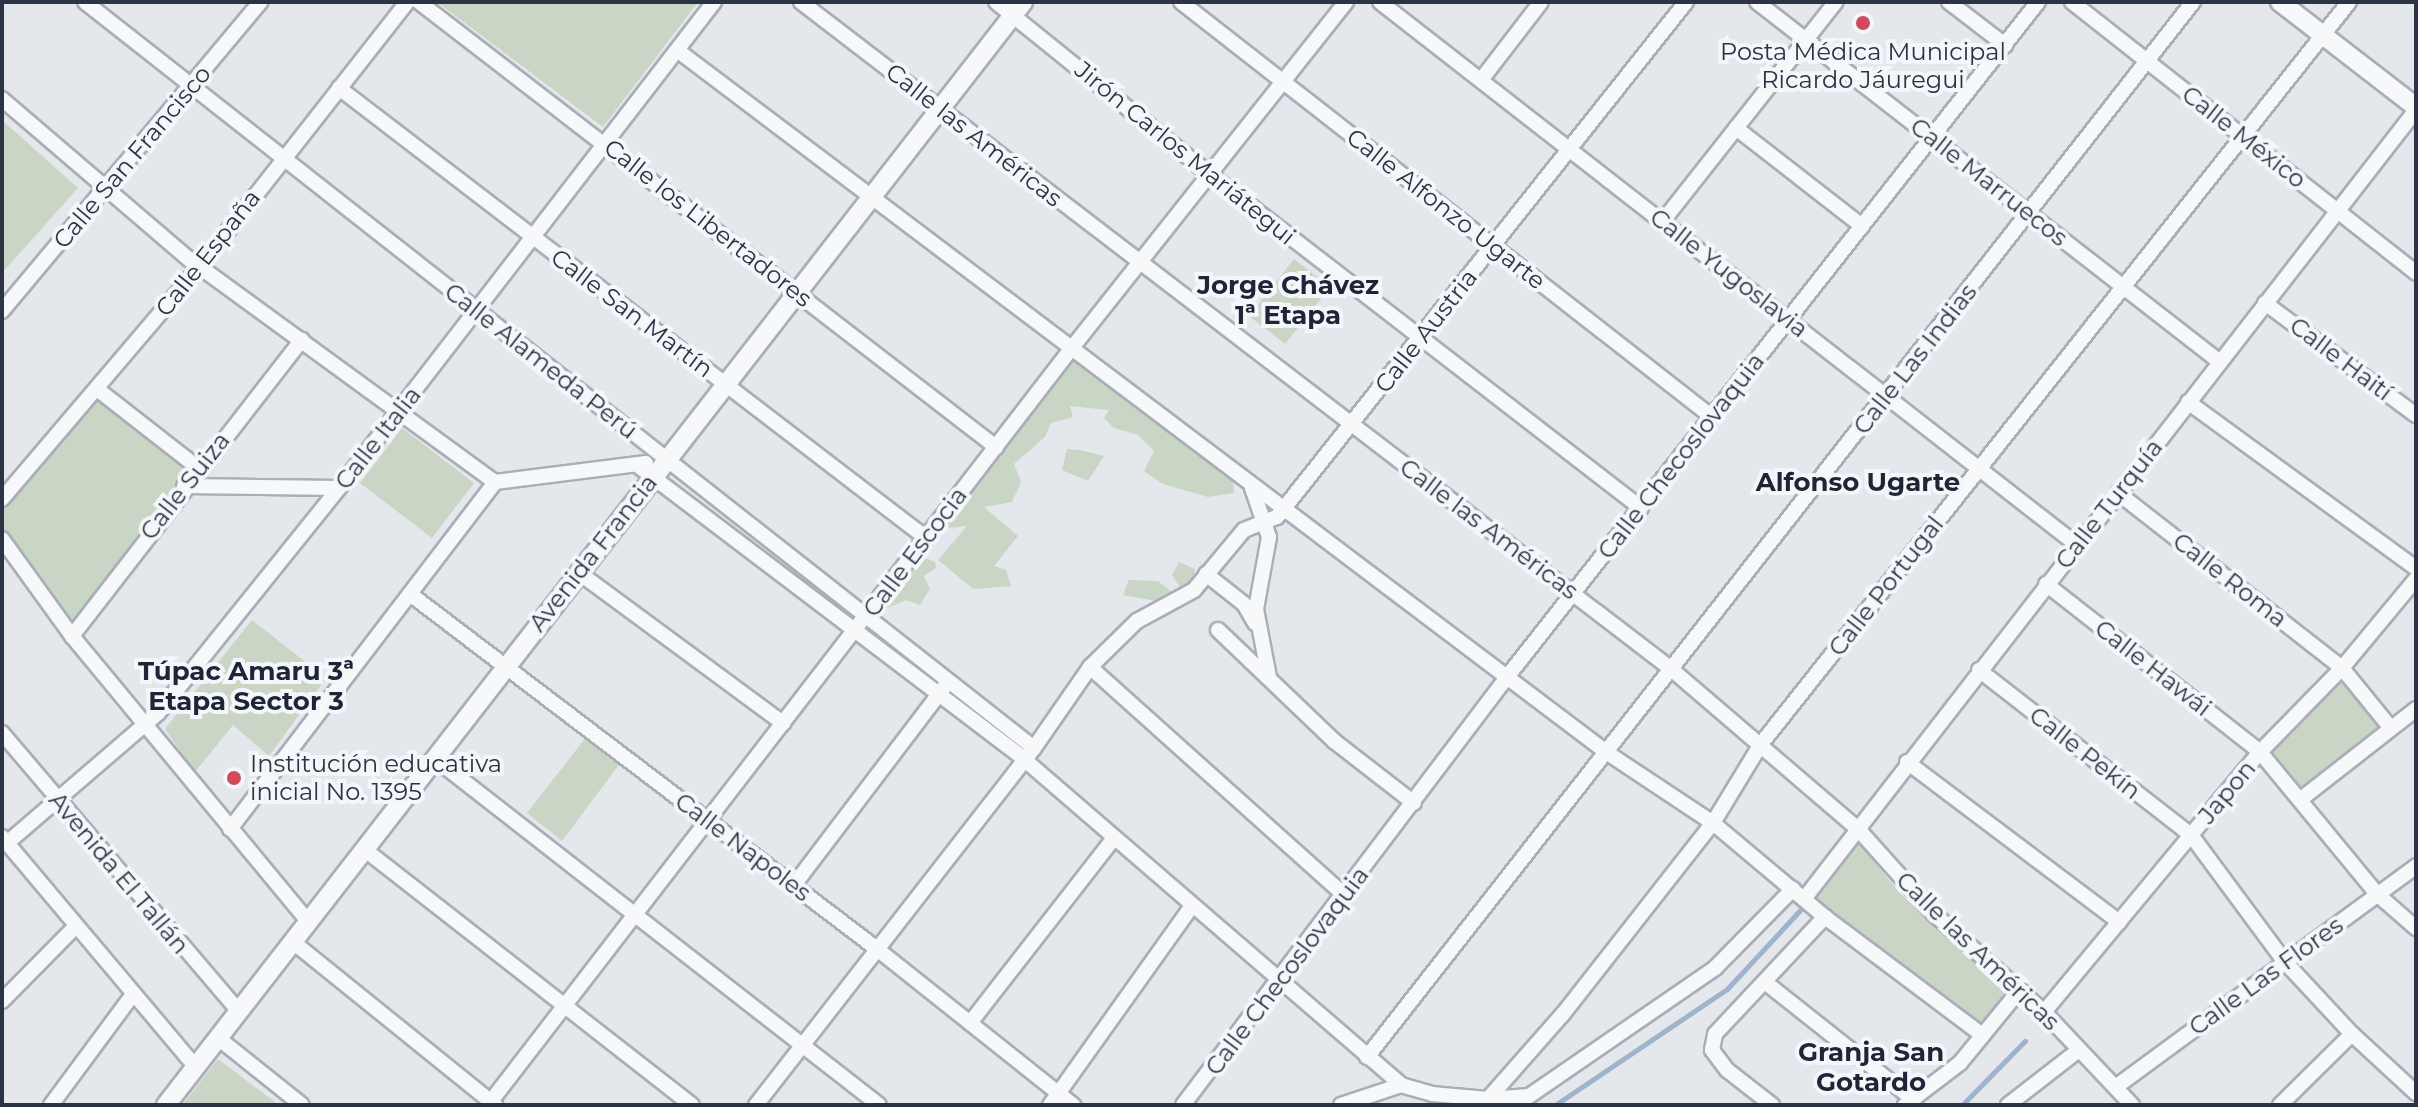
<!DOCTYPE html>
<html>
<head>
<meta charset="utf-8">
<style>
  body { margin:0 }
  #map { position:relative; width:2418px; height:1107px; overflow:hidden; background:#e4e7ec; font-family:Montserrat,sans-serif }
  div>[style] { position:absolute }
  [style*='--x'] { left:calc(var(--x)*1px); top:calc(var(--y)*1px); width:calc(var(--w)*1px); rotate:calc(var(--a)*1deg) }
  .green>* { inset:0; background:#c9d6c5 }
  .stream>* { height:5px; margin:-2.5px; padding:0 2.5px; transform-origin:2.5px; border-radius:2.5px; background:#9fb4cc }
  .roads { filter:drop-shadow(2px 0 #a9aeb7) drop-shadow(-2px 0 #a9aeb7) drop-shadow(0 2px #a9aeb7) drop-shadow(0 -2px #a9aeb7) }
  .minor>* { height:14px; margin:-7px; padding:0 7px; transform-origin:7px; border-radius:7px; background:#f7f8fa }
  .tertiary>* { height:18px; margin:-9px; padding:0 9px; transform-origin:9px; border-radius:9px; background:#f7f8fa }
  .dots>* { width:22px; height:22px; translate:-50% -50%; box-sizing:border-box; border:4px solid #f4f6f9; border-radius:50% }
  span { translate:-50% -50%; white-space:nowrap; text-align:center; line-height:1.15; -webkit-text-stroke:8px #f4f6f9; paint-order:stroke }
  .poi-label { font-size:24px; color:#2b3445 }
  .left { translate:0 -50%; text-align:left }
  .street-label { font-size:24px; color:#2b3445 }
  .neighbourhood-label { font-size:26px; color:#1d2536; font-weight:700 }
  .frame { position:absolute; inset:0; border:4px solid #2b3445; pointer-events:none }
</style>
</head>
<body>
<div id="map">
  <div class="green">
    <div style="clip-path:polygon(437px 2px,698px 2px,603px 127px)"></div>
    <div style="clip-path:polygon(2px 120px,78px 188px,2px 273px)"></div>
    <div style="clip-path:polygon(1294px 259px,1330px 287px,1285px 344px,1249px 316px)"></div>
    <div style="clip-path:polygon(1071px 349px,1233px 477px,1234px 493px,1208px 497px,1163px 484px,1144px 471px,1154px 451px,1138px 435px,1114px 428px,1104px 418px,1109px 410px,1070px 406px,1073px 417px,1051px 423px,1045px 437px,1014px 464px,1021px 482px,1012px 502px,984px 507px,1018px 536px,994px 566px,1006px 570px,1011px 586px,973px 589px,938px 560px,967px 526px,948px 528px,943px 521px)"></div>
    <div style="clip-path:polygon(97px 396px,190px 468px,73px 628px,2px 530px,2px 506px)"></div>
    <div style="clip-path:polygon(402px 428px,474px 483px,432px 538px,360px 483px)"></div>
    <div style="clip-path:polygon(1067px 449px,1080px 450px,1104px 456px,1088px 481px,1062px 470px)"></div>
    <div style="clip-path:polygon(917px 555px,935px 562px,936px 568px,924px 576px,930px 589px,920px 605px,906px 600px,875px 613px)"></div>
    <div style="clip-path:polygon(1179px 562px,1195px 569px,1193px 586px,1182px 590px,1172px 575px)"></div>
    <div style="clip-path:polygon(1129px 580px,1158px 581px,1173px 593px,1156px 601px,1123px 595px)"></div>
    <div style="clip-path:polygon(252px 620px,326px 678px,269px 756px,233px 725px,195px 772px,165px 729px)"></div>
    <div style="clip-path:polygon(2341px 674px,2385px 726px,2301px 795px,2265px 752px)"></div>
    <div style="clip-path:polygon(587px 736px,621px 762px,562px 841px,527px 813px)"></div>
    <div style="clip-path:polygon(1857px 841px,1898px 891px,2009px 993px,1983px 1026px,1813px 896px)"></div>
    <div style="clip-path:polygon(218px 1059px,279px 1105px,182px 1105px)"></div>
  </div>
  <div class="stream">
    <div style="--x:1555;--y:1105;--w:207;--a:-34"></div>
    <div style="--x:1727;--y:989;--w:109;--a:-47.2"></div>
    <div style="--x:1962;--y:1105;--w:90;--a:-45.5"></div>
  </div>
  <div class="roads">
    <div class="minor">
      <div style="--x:85;--y:2;--w:1207;--a:38.17"></div>
      <div style="--x:419;--y:2;--w:729;--a:37.64"></div>
      <div style="--x:801;--y:2;--w:1095;--a:37.47"></div>
      <div style="--x:1670;--y:668;--w:248;--a:40.6"></div>
      <div style="--x:1858;--y:829;--w:114;--a:48.2"></div>
      <div style="--x:1934;--y:914;--w:147;--a:41.7"></div>
      <div style="--x:2044;--y:1012;--w:128;--a:46.6"></div>
      <div style="--x:996;--y:2;--w:274;--a:38.9"></div>
      <div style="--x:1209;--y:174;--w:546;--a:37.71"></div>
      <div style="--x:1181;--y:2;--w:674;--a:38.01"></div>
      <div style="--x:1380;--y:2;--w:884;--a:37.92"></div>
      <div style="--x:1757;--y:2;--w:586;--a:37.87"></div>
      <div style="--x:1949;--y:2;--w:71;--a:37.5"></div>
      <div style="--x:2072;--y:2;--w:438;--a:38.2"></div>
      <div style="--x:677;--y:50;--w:1168;--a:37.07"></div>
      <div style="--x:1609;--y:754;--w:125;--a:33.6"></div>
      <div style="--x:1713;--y:823;--w:146;--a:40"></div>
      <div style="--x:1825;--y:917;--w:196;--a:36.9"></div>
      <div style="--x:1481;--y:80;--w:98;--a:-52.4"></div>
      <div style="--x:339;--y:88;--w:740;--a:37.47"></div>
      <div style="--x:2;--y:99;--w:246;--a:40.6"></div>
      <div style="--x:189;--y:259;--w:379;--a:36.1"></div>
      <div style="--x:1736;--y:128;--w:160;--a:37.9"></div>
      <div style="--x:1662;--y:222;--w:280;--a:-51.7"></div>
      <div style="--x:2265;--y:303;--w:188;--a:36.6"></div>
      <div style="--x:2;--y:311;--w:403;--a:-50.1"></div>
      <div style="--x:97;--y:389;--w:128;--a:38"></div>
      <div style="--x:2188;--y:402;--w:282;--a:36.1"></div>
      <div style="--x:637;--y:465;--w:487;--a:37.2"></div>
      <div style="--x:1025;--y:760;--w:497;--a:40.8"></div>
      <div style="--x:1401;--y:1085;--w:32;--a:16"></div>
      <div style="--x:1432;--y:1094;--w:56;--a:5.1"></div>
      <div style="--x:1488;--y:1099;--w:41;--a:-4.2"></div>
      <div style="--x:1529;--y:1096;--w:226;--a:-34.5"></div>
      <div style="--x:1715;--y:968;--w:111;--a:-45.4"></div>
      <div style="--x:184;--y:486;--w:155;--a:0.7"></div>
      <div style="--x:1252;--y:488;--w:52;--a:70.9"></div>
      <div style="--x:1269;--y:537;--w:73;--a:100.2"></div>
      <div style="--x:1256;--y:609;--w:69;--a:79.2"></div>
      <div style="--x:2118;--y:493;--w:284;--a:38"></div>
      <div style="--x:2342;--y:668;--w:76;--a:50.9"></div>
      <div style="--x:2;--y:499;--w:307;--a:-49.6"></div>
      <div style="--x:201;--y:265;--w:334;--a:-51.9"></div>
      <div style="--x:2;--y:539;--w:120;--a:54.2"></div>
      <div style="--x:72;--y:636;--w:370;--a:50.4"></div>
      <div style="--x:578;--y:572;--w:255;--a:36.4"></div>
      <div style="--x:1206;--y:574;--w:48;--a:38.3"></div>
      <div style="--x:1244;--y:604;--w:22;--a:60"></div>
      <div style="--x:2046;--y:584;--w:272;--a:38.1"></div>
      <div style="--x:2260;--y:752;--w:184;--a:50.5"></div>
      <div style="--x:2377;--y:894;--w:52;--a:41.1"></div>
      <div style="--x:410;--y:594;--w:587;--a:37.24"></div>
      <div style="--x:877;--y:949;--w:251;--a:38.5"></div>
      <div style="--x:1218;--y:630;--w:161;--a:43.7"></div>
      <div style="--x:1334;--y:741;--w:101;--a:37.8"></div>
      <div style="--x:72;--y:636;--w:375;--a:-52.2"></div>
      <div style="--x:1090;--y:667;--w:343;--a:41.9"></div>
      <div style="--x:1979;--y:670;--w:269;--a:37.9"></div>
      <div style="--x:2191;--y:835;--w:158;--a:53.5"></div>
      <div style="--x:2285;--y:962;--w:98;--a:47.1"></div>
      <div style="--x:2352;--y:1034;--w:87;--a:42.7"></div>
      <div style="--x:2;--y:733;--w:365;--a:49.6"></div>
      <div style="--x:434;--y:758;--w:564;--a:37.95"></div>
      <div style="--x:1907;--y:762;--w:266;--a:37"></div>
      <div style="--x:2301;--y:799;--w:146;--a:-38"></div>
      <div style="--x:230;--y:829;--w:437;--a:-52.6"></div>
      <div style="--x:495;--y:482;--w:152;--a:-7.2"></div>
      <div style="--x:2;--y:837;--w:301;--a:49.9"></div>
      <div style="--x:7;--y:843;--w:199;--a:-40.7"></div>
      <div style="--x:158;--y:713;--w:289;--a:-51.2"></div>
      <div style="--x:339;--y:488;--w:614;--a:-52.35"></div>
      <div style="--x:364;--y:849;--w:416;--a:38"></div>
      <div style="--x:794;--y:885;--w:251;--a:-52.8"></div>
      <div style="--x:1804;--y:899;--w:999;--a:-52.2"></div>
      <div style="--x:293;--y:942;--w:260;--a:38.9"></div>
      <div style="--x:1765;--y:982;--w:190;--a:38.4"></div>
      <div style="--x:2;--y:1001;--w:105;--a:-45.4"></div>
      <div style="--x:2044;--y:1012;--w:338;--a:-50.3"></div>
      <div style="--x:2260;--y:752;--w:117;--a:-45.7"></div>
      <div style="--x:2342;--y:668;--w:116;--a:-50.3"></div>
      <div style="--x:970;--y:1023;--w:234;--a:-52.1"></div>
      <div style="--x:218;--y:1038;--w:107;--a:38.6"></div>
      <div style="--x:1367;--y:1057;--w:1340;--a:-51.94"></div>
      <div style="--x:2117;--y:1086;--w:371;--a:-36.3"></div>
      <div style="--x:1488;--y:1099;--w:113;--a:-48.6"></div>
      <div style="--x:1563;--y:1014;--w:243;--a:-51.9"></div>
      <div style="--x:1713;--y:823;--w:92;--a:-58.7"></div>
      <div style="--x:1761;--y:744;--w:947;--a:-51.6"></div>
      <div style="--x:51;--y:1105;--w:138;--a:-53.5"></div>
      <div style="--x:488;--y:1105;--w:955;--a:-52.36"></div>
      <div style="--x:1071;--y:349;--w:443;--a:-51.6"></div>
      <div style="--x:756;--y:1105;--w:452;--a:-52.1"></div>
      <div style="--x:1034;--y:748;--w:98;--a:-55.3"></div>
      <div style="--x:1090;--y:667;--w:66;--a:-44.4"></div>
      <div style="--x:1137;--y:621;--w:65;--a:-28.5"></div>
      <div style="--x:1194;--y:590;--w:78;--a:-50.2"></div>
      <div style="--x:1244;--y:530;--w:35;--a:-22"></div>
      <div style="--x:1277;--y:517;--w:658;--a:-51.54"></div>
      <div style="--x:1050;--y:1105;--w:244;--a:-54.5"></div>
      <div style="--x:1183;--y:1105;--w:537;--a:-52.87"></div>
      <div style="--x:1507;--y:677;--w:859;--a:-51.81"></div>
      <div style="--x:1341;--y:1105;--w:63;--a:-18.4"></div>
      <div style="--x:1772;--y:1105;--w:57;--a:-142.1"></div>
      <div style="--x:1727;--y:1070;--w:25;--a:-127"></div>
      <div style="--x:1712;--y:1050;--w:16;--a:-79"></div>
      <div style="--x:1715;--y:1034;--w:161;--a:-46.8"></div>
      <div style="--x:1905;--y:1105;--w:69;--a:-37.4"></div>
      <div style="--x:1960;--y:1063;--w:93;--a:-50.7"></div>
      <div style="--x:2008;--y:1105;--w:90;--a:-37.8"></div>
      <div style="--x:2280;--y:1105;--w:101;--a:-44.6"></div>
    </div>
    <div class="tertiary">
      <div style="--x:2280;--y:2;--w:172;--a:37.7"></div>
      <div style="--x:166;--y:1105;--w:1397;--a:-52.15"></div>
    </div>
  </div>
  <div class="dots">
    <div style="left:1863px;top:23px;background:#d1495b"></div>
    <div style="left:234px;top:778px;background:#d1495b"></div>
  </div>
  <div class="poi-label">
    <span style="left:1863px;top:66px">Posta Médica Municipal<br>Ricardo Jáuregui</span>
    <span class="left" style="left:250px;top:778px">Institución educativa<br>inicial No. 1395</span>
  </div>
  <div class="street-label">
    <span style="left:974px;top:135px;rotate:38deg">Calle las Américas</span>
    <span style="left:2244px;top:137px;rotate:38deg">Calle México</span>
    <span style="left:1185px;top:153px;rotate:39deg">Jirón Carlos Mariátegui</span>
    <span style="left:132px;top:157px;rotate:-50deg">Calle San Francisco</span>
    <span style="left:1989px;top:182px;rotate:38deg">Calle Marruecos</span>
    <span style="left:1446px;top:209px;rotate:38deg">Calle Alfonzo Ugarte</span>
    <span style="left:708px;top:223px;rotate:38deg">Calle los Libertadores</span>
    <span style="left:208px;top:253px;rotate:-52deg">Calle España</span>
    <span style="left:1729px;top:273px;rotate:38deg">Calle Yugoslavia</span>
    <span style="left:632px;top:313px;rotate:37deg">Calle San Martín</span>
    <span style="left:1426px;top:331px;rotate:-52deg">Calle Austria</span>
    <span style="left:1915px;top:359px;rotate:-52deg">Calle Las Indias</span>
    <span style="left:2341px;top:359px;rotate:37deg">Calle Haití</span>
    <span style="left:541px;top:361px;rotate:38deg">Calle Alameda Perú</span>
    <span style="left:378px;top:438px;rotate:-52deg">Calle Italia</span>
    <span style="left:1681px;top:456px;rotate:-52deg">Calle Checoslovaquia</span>
    <span style="left:185px;top:486px;rotate:-52deg">Calle Suiza</span>
    <span style="left:2109px;top:504px;rotate:-52deg">Calle Turquía</span>
    <span style="left:1489px;top:529px;rotate:37deg">Calle las Américas</span>
    <span style="left:915px;top:552px;rotate:-53deg">Calle Escocia</span>
    <span style="left:593px;top:553px;rotate:-52deg">Avenida Francia</span>
    <span style="left:2230px;top:580px;rotate:38deg">Calle Roma</span>
    <span style="left:1886px;top:586px;rotate:-52deg">Calle Portugal</span>
    <span style="left:2153px;top:668px;rotate:38deg">Calle Hawái</span>
    <span style="left:2085px;top:753px;rotate:38deg">Calle Pekín</span>
    <span style="left:2227px;top:792px;rotate:-50deg">Japon</span>
    <span style="left:743px;top:847px;rotate:37deg">Calle Napoles</span>
    <span style="left:119px;top:873px;rotate:50deg">Avenida El Tallán</span>
    <span style="left:1978px;top:951px;rotate:44deg">Calle las Américas</span>
    <span style="left:1287px;top:971px;rotate:-53deg">Calle Checoslovaquia</span>
    <span style="left:2266px;top:976px;rotate:-36deg">Calle Las Flores</span>
  </div>
  <div class="neighbourhood-label">
    <span style="left:1288px;top:301px">Jorge Chávez<br>1ª Etapa</span>
    <span style="left:1858px;top:483px">Alfonso Ugarte</span>
    <span style="left:246px;top:687px">Túpac Amaru 3ª<br>Etapa Sector 3</span>
    <span style="left:1871px;top:1068px">Granja San<br>Gotardo</span>
  </div>
  <div class="frame"></div>
</div>
</body>
</html>
